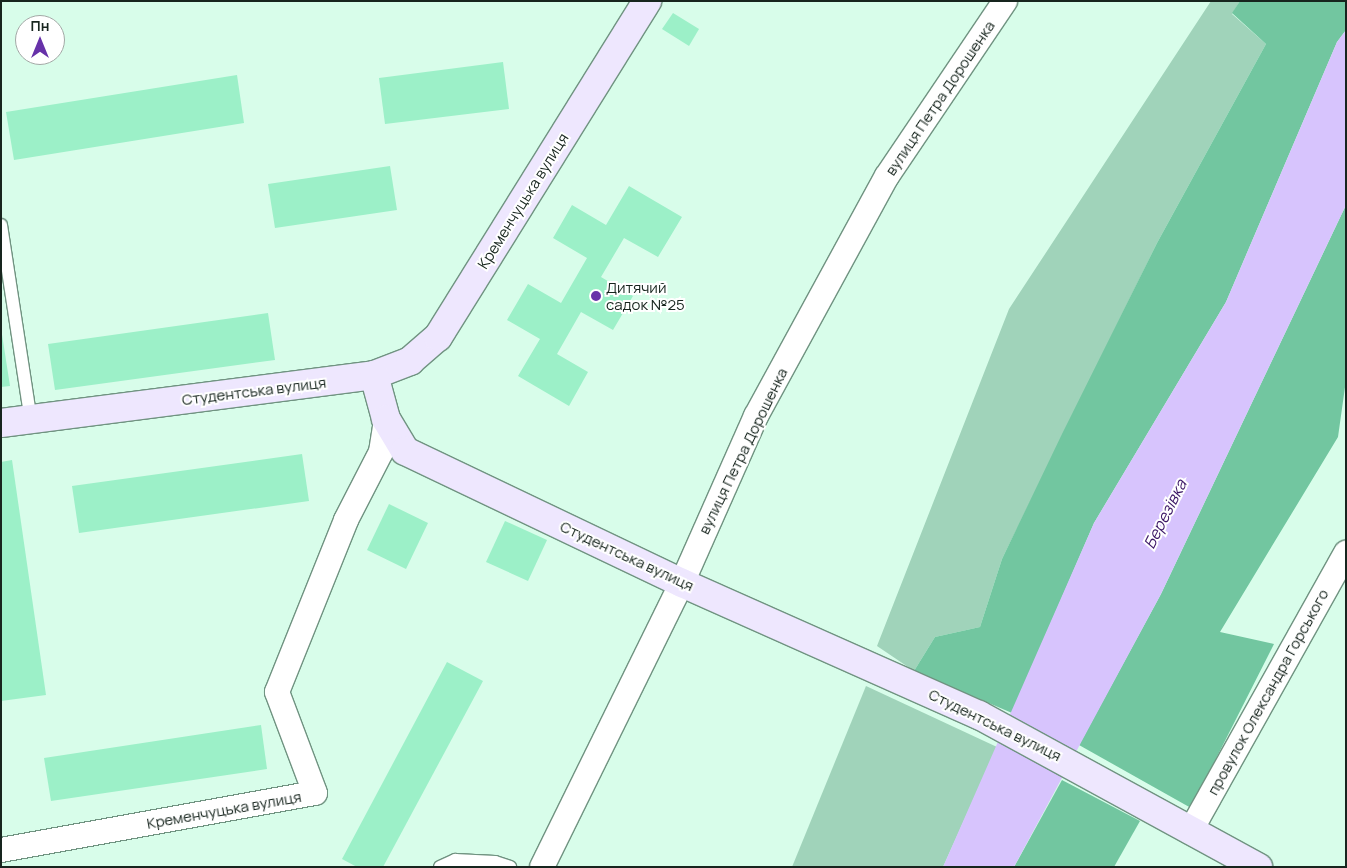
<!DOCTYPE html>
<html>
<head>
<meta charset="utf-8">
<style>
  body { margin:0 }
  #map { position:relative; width:1347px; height:868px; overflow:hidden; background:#d8fdea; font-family:Manrope,sans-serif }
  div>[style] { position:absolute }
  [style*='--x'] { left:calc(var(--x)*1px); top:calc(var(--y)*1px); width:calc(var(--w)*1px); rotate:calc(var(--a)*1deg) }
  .green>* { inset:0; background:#a0d3ba }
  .forest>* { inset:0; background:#72c6a0 }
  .water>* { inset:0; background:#d7c4fd }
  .building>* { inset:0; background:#9cf0c8 }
  .roads { filter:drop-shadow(1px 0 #709381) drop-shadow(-1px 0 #709381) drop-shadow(0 1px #709381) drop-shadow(0 -1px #709381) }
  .lane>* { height:12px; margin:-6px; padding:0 6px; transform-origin:6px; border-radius:6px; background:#fff }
  .street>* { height:24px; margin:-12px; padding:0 12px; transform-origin:12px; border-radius:12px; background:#fff }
  .secondary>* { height:28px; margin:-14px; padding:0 14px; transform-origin:14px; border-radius:14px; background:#eee7fe }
  .dots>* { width:14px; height:14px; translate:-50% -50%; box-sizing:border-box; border:2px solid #fff; border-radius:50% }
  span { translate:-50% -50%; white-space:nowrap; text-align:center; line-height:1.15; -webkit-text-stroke:4px #fff; paint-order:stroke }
  .street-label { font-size:15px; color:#17251e }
  .poi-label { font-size:15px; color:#17251e }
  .left { translate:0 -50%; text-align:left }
  .water-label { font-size:16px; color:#3b1665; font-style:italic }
  .frame { position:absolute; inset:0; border:2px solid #17251e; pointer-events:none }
  .north { position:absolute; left:15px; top:15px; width:50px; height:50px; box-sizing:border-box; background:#fff; border:1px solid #a2a8a5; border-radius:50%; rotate:0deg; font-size:14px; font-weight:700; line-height:20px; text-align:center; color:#17251e }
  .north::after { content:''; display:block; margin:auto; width:18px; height:22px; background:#6732a9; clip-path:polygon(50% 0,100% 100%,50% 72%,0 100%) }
</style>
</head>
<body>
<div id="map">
  <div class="green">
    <div style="clip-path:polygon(1211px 1px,1240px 1px,1232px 14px,1266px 44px,1157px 243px,1002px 559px,980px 627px,935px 637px,914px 671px,877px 646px,1009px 309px)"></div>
    <div style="clip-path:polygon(866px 686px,997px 747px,943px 867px,792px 867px)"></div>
  </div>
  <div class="forest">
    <div style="clip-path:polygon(1240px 1px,1346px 1px,1346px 30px,1337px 42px,1226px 302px,1094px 523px,1012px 713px,914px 671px,935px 637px,980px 627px,1002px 559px,1062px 434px,1157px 243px,1266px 44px,1232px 13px)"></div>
    <div style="clip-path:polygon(1346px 205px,1346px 380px,1338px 437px,1220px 632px,1274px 644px,1191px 808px,1079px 745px,1161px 594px)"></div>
    <div style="clip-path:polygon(1062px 780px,1140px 821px,1114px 867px,1014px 867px)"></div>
  </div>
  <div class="water">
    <div style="clip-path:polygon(1346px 30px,1346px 205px,1161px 594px,1014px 867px,943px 867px,1094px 523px,1226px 302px,1337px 42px)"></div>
  </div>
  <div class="building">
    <div style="clip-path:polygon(673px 13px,699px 29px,689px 46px,662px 29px)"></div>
    <div style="clip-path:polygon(503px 62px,509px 109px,385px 124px,379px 78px)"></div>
    <div style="clip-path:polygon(237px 75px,244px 123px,14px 160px,6px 112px)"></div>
    <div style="clip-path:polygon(390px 166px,397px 210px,275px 228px,268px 184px)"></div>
    <div style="clip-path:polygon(629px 186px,682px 217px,658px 257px,624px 238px,601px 277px,633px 296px,613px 330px,581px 312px,557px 354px,588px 372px,569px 406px,518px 376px,540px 339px,507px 320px,528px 284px,561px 303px,587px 258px,553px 238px,572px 205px,606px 225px)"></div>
    <div style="clip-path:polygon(268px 313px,275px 360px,55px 390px,48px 344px)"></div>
    <div style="clip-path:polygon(1px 328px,10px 386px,1px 387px)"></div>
    <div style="clip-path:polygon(302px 454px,309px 501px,79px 533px,72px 486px)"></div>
    <div style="clip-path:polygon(12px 460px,46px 695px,1px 701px,1px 462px)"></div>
    <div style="clip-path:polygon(389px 504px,428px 523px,406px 569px,367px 550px)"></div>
    <div style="clip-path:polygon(505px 521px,547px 540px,528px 581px,486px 562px)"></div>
    <div style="clip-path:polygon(447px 662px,483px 681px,383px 867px,357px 867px,342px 859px)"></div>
    <div style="clip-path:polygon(261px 725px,267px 769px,51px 801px,44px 758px)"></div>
  </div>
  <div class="roads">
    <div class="lane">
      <div style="--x:1;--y:225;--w:197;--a:81.3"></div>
      <div style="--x:440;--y:867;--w:17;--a:-25"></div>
      <div style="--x:455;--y:860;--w:40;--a:2.9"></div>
      <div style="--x:495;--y:862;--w:16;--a:18"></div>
    </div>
    <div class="street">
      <div style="--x:1190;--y:832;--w:320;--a:-60.8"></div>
      <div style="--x:1;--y:850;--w:319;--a:-10.3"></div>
      <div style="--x:315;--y:793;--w:108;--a:-110.6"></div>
      <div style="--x:277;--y:692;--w:185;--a:-68.1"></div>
      <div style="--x:346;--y:520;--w:76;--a:-62.8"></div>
      <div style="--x:381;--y:452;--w:33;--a:-81"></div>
      <div style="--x:542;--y:867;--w:317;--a:-63.8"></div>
      <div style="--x:682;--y:583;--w:183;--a:-66.1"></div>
      <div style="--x:756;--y:416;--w:273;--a:-61.4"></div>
      <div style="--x:887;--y:176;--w:211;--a:-56"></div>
    </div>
    <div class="secondary">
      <div style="--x:374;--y:375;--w:39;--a:-21"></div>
      <div style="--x:410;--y:361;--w:37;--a:-41"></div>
      <div style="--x:438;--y:337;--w:396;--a:-58.1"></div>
      <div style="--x:1;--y:423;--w:376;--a:-7.3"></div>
      <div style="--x:374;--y:375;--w:46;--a:74.7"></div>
      <div style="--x:386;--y:419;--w:37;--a:59"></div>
      <div style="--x:405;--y:451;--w:307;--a:25.5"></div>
      <div style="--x:682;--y:583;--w:325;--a:24"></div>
      <div style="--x:979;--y:715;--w:318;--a:28.6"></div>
    </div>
  </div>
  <div class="dots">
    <div style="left:596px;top:296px;background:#6732a9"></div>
  </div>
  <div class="street-label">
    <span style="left:940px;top:98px;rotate:-56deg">вулиця Петра Дорошенка</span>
    <span style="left:523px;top:201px;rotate:-58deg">Кременчуцька вулиця</span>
    <span style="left:254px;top:391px;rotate:-7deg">Студентська вулиця</span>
    <span style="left:743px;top:451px;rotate:-64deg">вулиця Петра Дорошенка</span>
    <span style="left:627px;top:556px;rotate:25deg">Студентська вулиця</span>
    <span style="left:1268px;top:692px;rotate:-61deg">провулок Олександра Горського</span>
    <span style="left:995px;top:725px;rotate:26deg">Студентська вулиця</span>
    <span style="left:224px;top:810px;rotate:-10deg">Кременчуцька вулиця</span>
  </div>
  <div class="poi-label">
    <span class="left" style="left:606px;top:296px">Дитячий<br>садок №25</span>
  </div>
  <div class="water-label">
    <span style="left:1165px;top:514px;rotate:-63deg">Березівка</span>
  </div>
  <div class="frame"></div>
  <div class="north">Пн</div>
</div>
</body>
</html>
